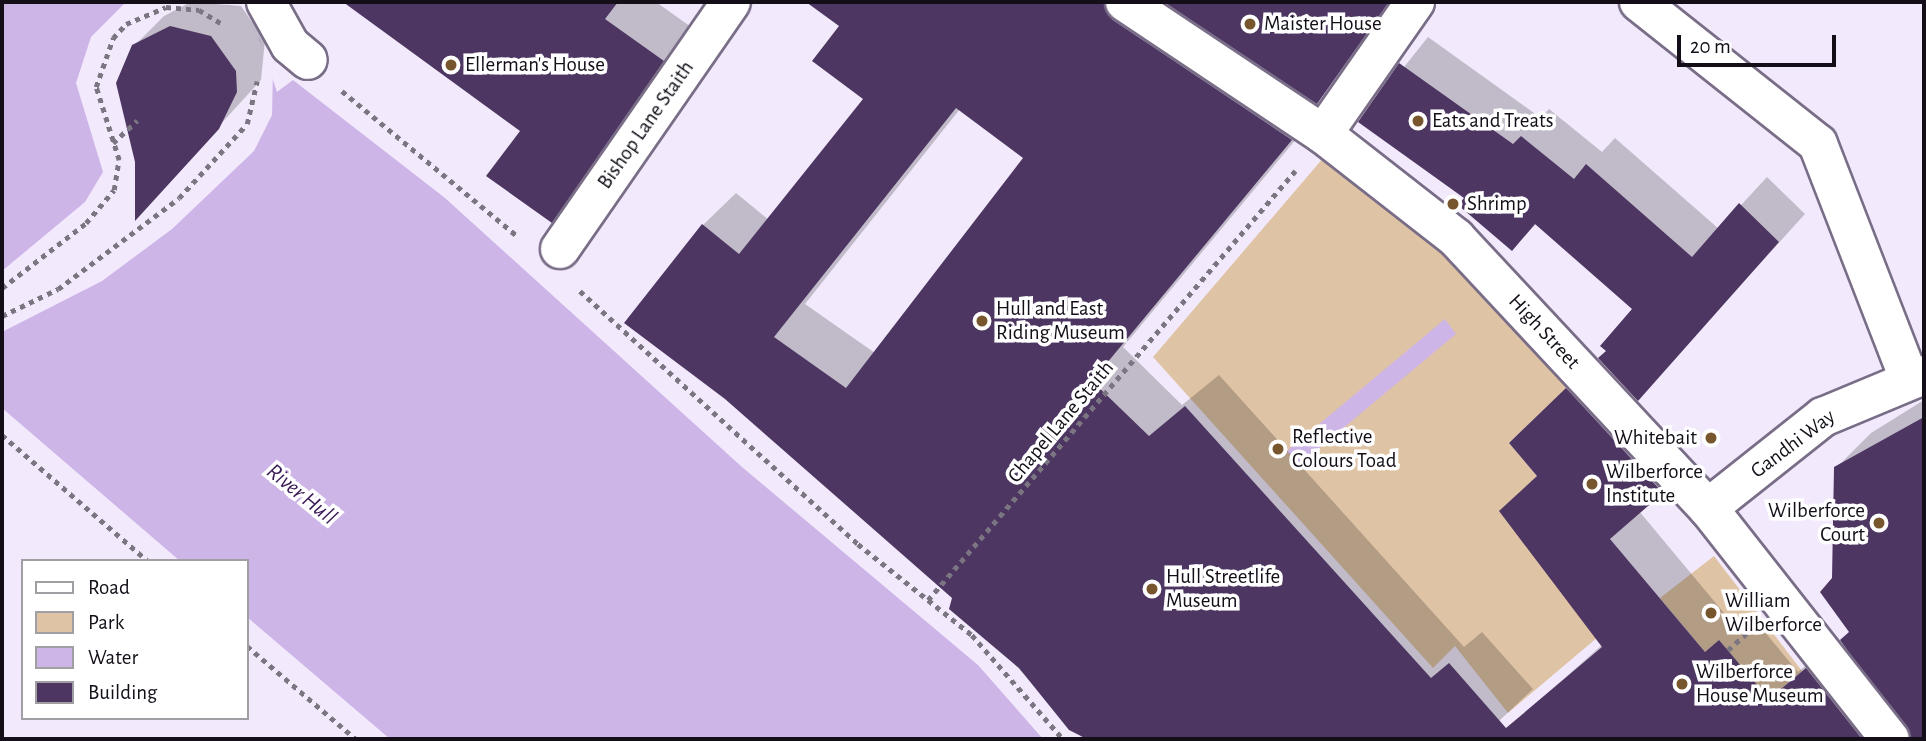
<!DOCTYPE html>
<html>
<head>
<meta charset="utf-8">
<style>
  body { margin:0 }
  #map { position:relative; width:1926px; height:741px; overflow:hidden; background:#f2eafc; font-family:"Alegreya Sans",sans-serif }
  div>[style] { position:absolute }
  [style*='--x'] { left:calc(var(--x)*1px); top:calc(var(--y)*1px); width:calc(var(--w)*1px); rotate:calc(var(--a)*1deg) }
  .green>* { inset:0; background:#dfc3a5 }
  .water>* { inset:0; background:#cdb5e8 }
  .pier>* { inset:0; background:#f2eafc }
  .shadow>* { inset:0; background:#0003 }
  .building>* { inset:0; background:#4d3762 }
  .path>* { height:4.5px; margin-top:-2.25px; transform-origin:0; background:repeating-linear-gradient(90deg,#7b7582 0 5px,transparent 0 10px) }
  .roads { filter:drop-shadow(2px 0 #796d87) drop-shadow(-2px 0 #796d87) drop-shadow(0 2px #796d87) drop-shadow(0 -2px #796d87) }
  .minor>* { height:38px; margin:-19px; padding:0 19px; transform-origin:19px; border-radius:19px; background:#fff }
  .dots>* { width:19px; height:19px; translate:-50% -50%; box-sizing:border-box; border:4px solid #fff; border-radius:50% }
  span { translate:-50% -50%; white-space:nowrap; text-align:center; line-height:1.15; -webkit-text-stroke:7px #fff; paint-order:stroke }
  .poi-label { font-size:21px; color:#130e18 }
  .left { translate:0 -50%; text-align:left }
  .right { translate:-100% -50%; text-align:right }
  .street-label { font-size:21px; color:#130e18 }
  .water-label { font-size:23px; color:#391954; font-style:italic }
  .frame { position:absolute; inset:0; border:4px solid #130e18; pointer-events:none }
  .legend { position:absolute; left:21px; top:559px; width:228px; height:161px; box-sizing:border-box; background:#fff; border:2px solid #a19fa3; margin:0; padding:9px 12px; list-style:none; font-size:21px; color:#130e18 }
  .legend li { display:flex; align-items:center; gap:14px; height:35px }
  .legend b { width:35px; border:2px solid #a19fa3 }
  .scale { position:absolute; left:1677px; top:35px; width:159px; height:32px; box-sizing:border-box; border:4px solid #130e18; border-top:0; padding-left:9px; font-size:21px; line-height:24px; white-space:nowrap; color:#130e18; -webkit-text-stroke:5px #fff; paint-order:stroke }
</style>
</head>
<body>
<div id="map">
  <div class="green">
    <div style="clip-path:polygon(1324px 157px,1481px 285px,1573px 382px,1509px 443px,1537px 476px,1598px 637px,1508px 713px,1455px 646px,1433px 668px,1153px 357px)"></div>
    <div style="clip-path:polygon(1714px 556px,1802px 671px,1754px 712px,1734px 658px,1719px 640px,1705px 652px,1660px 598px)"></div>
  </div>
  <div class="water">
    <div style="clip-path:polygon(2px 2px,223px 2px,235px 9px,260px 40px,277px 92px,293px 80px,445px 198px,742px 467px,978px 665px,1043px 739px,390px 739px,247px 617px,247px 561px,180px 561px,2px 408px)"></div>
    <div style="clip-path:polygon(1445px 319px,1456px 334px,1299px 465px,1287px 451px)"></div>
  </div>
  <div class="pier">
    <div style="clip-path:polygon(126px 2px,223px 2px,235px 9px,251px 23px,273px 69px,272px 115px,254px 151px,172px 229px,102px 281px,2px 332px,2px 271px,85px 202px,103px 172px,76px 83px,91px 37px)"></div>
  </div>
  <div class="shadow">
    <div style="clip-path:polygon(191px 2px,241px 6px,265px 40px,261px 80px,136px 217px,134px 46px,164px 16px)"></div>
    <div style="clip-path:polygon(346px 2px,656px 2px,694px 29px,583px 189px,551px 220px,523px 131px)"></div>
    <div style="clip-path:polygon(evenodd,809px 2px,1094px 2px,1061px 53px,1145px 42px,1178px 9px,1173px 2px,1395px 2px,1316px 102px,1323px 107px,1123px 347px,1182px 405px,1219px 375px,1464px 647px,1482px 632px,1533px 689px,1480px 739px,1083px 739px,953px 597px,726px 397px,703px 225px,736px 193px,769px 220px,866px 99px,841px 26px,809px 2px,960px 109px,1025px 158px,875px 353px,805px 304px,960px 109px)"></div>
    <div style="clip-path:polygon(1428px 37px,1541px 118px,1549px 109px,1602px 152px,1615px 138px,1719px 229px,1767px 177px,1805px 214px,1638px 398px,1608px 351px,1635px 309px,1537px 223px,1512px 249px,1466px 198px,1361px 121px)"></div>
    <div style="clip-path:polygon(1596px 362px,1690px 463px,1639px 511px,1734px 625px,1749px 613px,1798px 672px,1835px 641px,1901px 725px,1850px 631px,1834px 579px,1836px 468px,1871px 433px,1924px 400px,1924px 734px,1918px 739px,1510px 739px,1504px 732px,1603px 644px,1501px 511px,1539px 475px,1540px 415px)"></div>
  </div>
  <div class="building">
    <div style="clip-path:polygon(343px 2px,618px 2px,605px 19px,664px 61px,552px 223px,486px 176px,520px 131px)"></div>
    <div style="clip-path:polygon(evenodd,806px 2px,1103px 2px,1113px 20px,1292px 140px,1092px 381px,1149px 436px,1185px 406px,1431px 678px,1449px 663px,1506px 728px,1602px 647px,1499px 511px,1537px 476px,1509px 443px,1566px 388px,1663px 493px,1610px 539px,1705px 652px,1719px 640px,1769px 699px,1806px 668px,1862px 739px,1087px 739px,1069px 730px,1019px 668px,949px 609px,952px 598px,725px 399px,624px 323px,702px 224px,739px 254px,863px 99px,812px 61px,839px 26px,806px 2px,956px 108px,1023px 158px,846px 388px,774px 337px,956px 108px)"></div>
    <div style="clip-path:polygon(1164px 2px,1389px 2px,1317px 104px)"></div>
    <div style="clip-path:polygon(170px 26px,211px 36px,236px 71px,237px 92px,219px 129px,135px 221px,135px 162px,116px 83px,132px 45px)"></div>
    <div style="clip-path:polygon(1399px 63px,1513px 144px,1521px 136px,1574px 179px,1586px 164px,1692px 257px,1739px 203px,1779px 242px,1638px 401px,1598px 358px,1606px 351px,1600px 346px,1632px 309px,1535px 224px,1512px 251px,1458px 205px,1464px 198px,1358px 122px)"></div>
    <div style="clip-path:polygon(1924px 417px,1924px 739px,1911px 739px,1840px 640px,1849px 632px,1820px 592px,1832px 578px,1834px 467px)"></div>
  </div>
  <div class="path">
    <div style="--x:342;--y:91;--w:226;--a:39.6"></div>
    <div style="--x:113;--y:143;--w:33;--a:-43"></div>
    <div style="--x:2;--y:288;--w:106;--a:-37.7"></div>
    <div style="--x:86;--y:223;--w:43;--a:-49.7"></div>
    <div style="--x:114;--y:190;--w:30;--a:-81"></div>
    <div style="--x:119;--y:160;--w:77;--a:-107.5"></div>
    <div style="--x:96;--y:87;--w:52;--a:-70.9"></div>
    <div style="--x:113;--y:38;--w:19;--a:-47"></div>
    <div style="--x:126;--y:24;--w:43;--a:-23"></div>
    <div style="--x:166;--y:7;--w:33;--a:5"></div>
    <div style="--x:199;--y:10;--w:27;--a:31"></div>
    <div style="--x:580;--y:291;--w:376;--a:42.3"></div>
    <div style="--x:858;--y:544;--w:146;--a:38.6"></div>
    <div style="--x:972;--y:635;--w:138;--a:48.8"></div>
    <div style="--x:2;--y:316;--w:62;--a:-25.7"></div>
    <div style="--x:58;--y:289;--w:151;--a:-36.9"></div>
    <div style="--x:179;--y:198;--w:100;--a:-47.4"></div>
    <div style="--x:247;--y:124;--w:44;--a:-76.9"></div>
    <div style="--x:2;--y:435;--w:193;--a:40.8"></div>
    <div style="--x:928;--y:600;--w:565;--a:-49.45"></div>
    <div style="--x:247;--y:646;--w:143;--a:40.5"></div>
    <div style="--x:1728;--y:650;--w:27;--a:-42"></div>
  </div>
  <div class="roads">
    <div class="minor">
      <div style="--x:266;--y:2;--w:49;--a:60.8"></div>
      <div style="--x:290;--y:45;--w:23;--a:40"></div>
      <div style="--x:1125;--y:2;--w:238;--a:33.7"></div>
      <div style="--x:1323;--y:134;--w:169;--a:38"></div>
      <div style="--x:1456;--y:238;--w:369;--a:47"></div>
      <div style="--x:1708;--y:508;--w:294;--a:51.8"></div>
      <div style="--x:1639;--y:2;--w:228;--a:38.4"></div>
      <div style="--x:1818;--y:144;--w:252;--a:68.8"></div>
      <div style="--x:1323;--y:134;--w:161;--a:-55.1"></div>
      <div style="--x:560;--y:249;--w:300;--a:-55.3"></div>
      <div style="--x:1708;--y:508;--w:147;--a:-38.4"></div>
      <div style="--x:1823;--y:417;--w:109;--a:-22.6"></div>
    </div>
  </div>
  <div class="dots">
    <div style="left:1250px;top:24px;background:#77552d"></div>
    <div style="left:451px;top:65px;background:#77552d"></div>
    <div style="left:1418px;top:121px;background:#77552d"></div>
    <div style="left:1453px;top:204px;background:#77552d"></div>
    <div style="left:982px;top:321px;background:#77552d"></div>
    <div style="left:1711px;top:438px;background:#77552d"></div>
    <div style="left:1278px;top:449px;background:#77552d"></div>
    <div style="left:1592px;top:484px;background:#77552d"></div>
    <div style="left:1879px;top:523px;background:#77552d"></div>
    <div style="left:1152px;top:589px;background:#77552d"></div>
    <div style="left:1711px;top:613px;background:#77552d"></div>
    <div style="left:1682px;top:684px;background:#77552d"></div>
  </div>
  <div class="poi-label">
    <span class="left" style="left:1264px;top:24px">Maister House</span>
    <span class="left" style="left:465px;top:65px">Ellerman's House</span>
    <span class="left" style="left:1432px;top:121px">Eats and Treats</span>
    <span class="left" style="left:1467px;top:204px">Shrimp</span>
    <span class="left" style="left:996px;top:321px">Hull and East<br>Riding Museum</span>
    <span class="left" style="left:1292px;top:449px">Reflective<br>Colours Toad</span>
    <span class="right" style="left:1697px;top:438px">Whitebait</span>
    <span class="left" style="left:1606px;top:484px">Wilberforce<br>Institute</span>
    <span class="right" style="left:1865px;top:523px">Wilberforce<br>Court</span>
    <span class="left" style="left:1166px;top:589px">Hull Streetlife<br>Museum</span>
    <span class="left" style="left:1725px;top:613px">William<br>Wilberforce</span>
    <span class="left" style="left:1696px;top:684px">Wilberforce<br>House Museum</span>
  </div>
  <div class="street-label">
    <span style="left:646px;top:125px;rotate:-55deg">Bishop Lane Staith</span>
    <span style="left:1544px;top:332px;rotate:47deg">High Street</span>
    <span style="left:1061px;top:422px;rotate:-50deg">Chapel Lane Staith</span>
    <span style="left:1793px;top:444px;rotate:-37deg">Gandhi Way</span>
  </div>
  <div class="water-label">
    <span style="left:301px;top:495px;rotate:39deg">River Hull</span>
  </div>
  <div class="frame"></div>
  <ul class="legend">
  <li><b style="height:9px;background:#fff"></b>Road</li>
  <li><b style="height:19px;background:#dfc3a5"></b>Park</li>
  <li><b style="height:19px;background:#cdb5e8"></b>Water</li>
  <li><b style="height:19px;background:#4d3762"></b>Building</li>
  </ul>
  <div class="scale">20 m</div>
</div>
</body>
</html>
